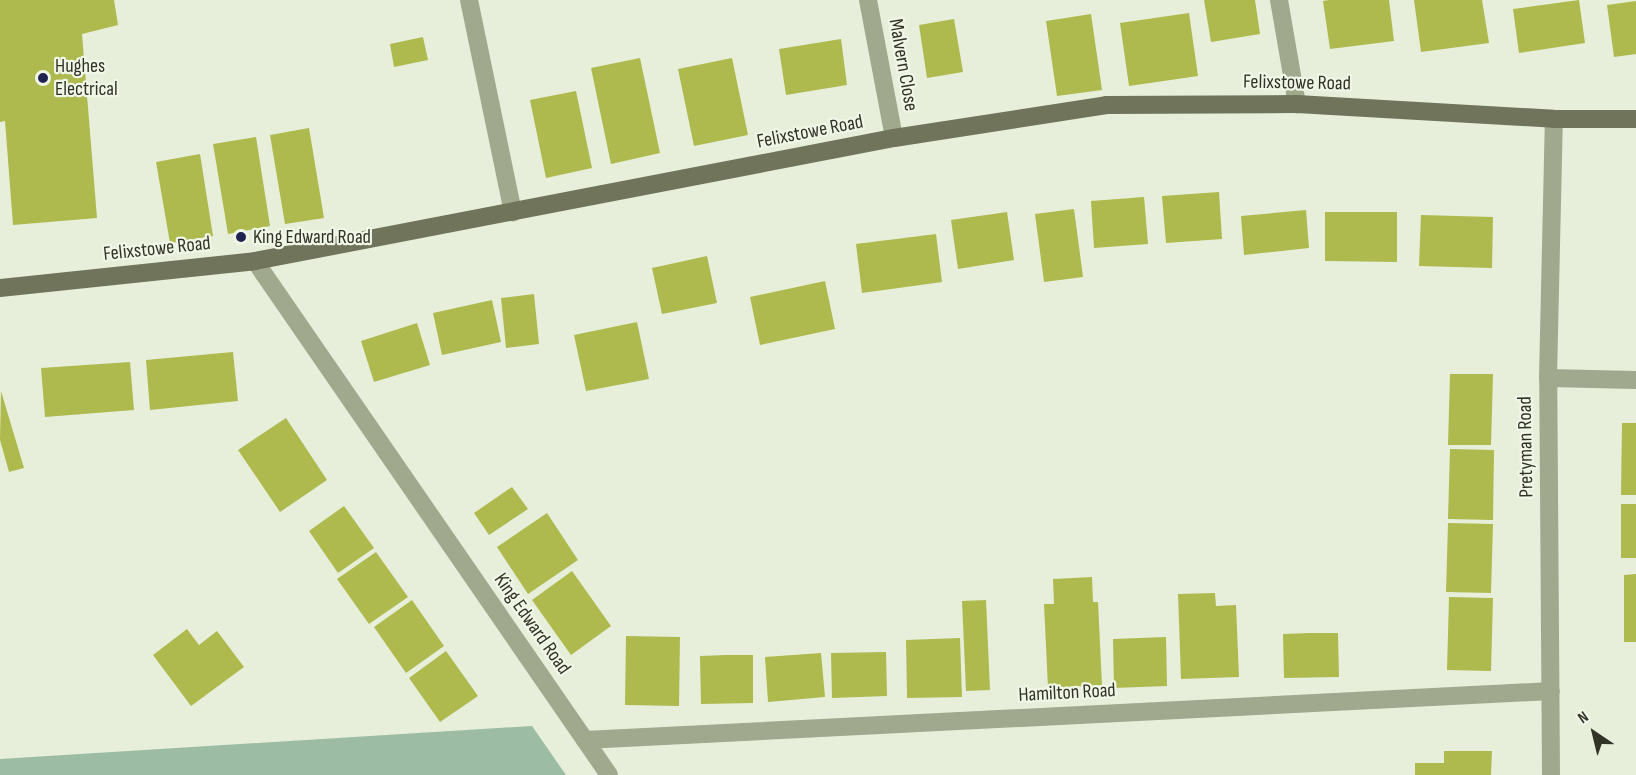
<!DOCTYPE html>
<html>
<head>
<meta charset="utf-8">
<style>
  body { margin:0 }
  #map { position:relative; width:1636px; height:775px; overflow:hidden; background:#e7efdb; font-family:"Sofia Sans Condensed",sans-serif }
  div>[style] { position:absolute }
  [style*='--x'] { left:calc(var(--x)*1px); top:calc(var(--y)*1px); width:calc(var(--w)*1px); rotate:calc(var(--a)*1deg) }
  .green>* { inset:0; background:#9cbca3 }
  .building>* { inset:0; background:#aeba4d }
  .minor>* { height:18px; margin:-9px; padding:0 9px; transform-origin:9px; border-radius:9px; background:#a0a98e }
  .major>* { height:18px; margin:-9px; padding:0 9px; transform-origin:9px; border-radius:9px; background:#6f745a }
  .dots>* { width:16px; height:16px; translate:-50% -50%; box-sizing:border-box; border:3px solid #f0f7e7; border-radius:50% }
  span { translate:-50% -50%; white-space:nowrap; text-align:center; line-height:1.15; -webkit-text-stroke:4.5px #f0f7e7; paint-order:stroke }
  .street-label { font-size:20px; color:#313327 }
  .poi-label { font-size:20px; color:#313327 }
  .left { translate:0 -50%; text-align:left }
  .north { position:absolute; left:1564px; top:703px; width:60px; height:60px; -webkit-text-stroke:4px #f0f7e7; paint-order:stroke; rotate:325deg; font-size:16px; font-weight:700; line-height:24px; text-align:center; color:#313327 }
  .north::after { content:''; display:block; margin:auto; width:21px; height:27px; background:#313327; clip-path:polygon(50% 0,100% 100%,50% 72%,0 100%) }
</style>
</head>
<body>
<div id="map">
  <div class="green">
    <div style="clip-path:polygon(532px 726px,566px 775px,0 775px,0 759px)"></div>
  </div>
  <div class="building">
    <div style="clip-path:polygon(0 0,114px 0,118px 25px,82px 34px,97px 218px,13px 225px,5px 121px,0 122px)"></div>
    <div style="clip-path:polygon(1204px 0,1255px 0,1260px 34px,1211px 42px)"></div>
    <div style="clip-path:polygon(1329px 0,1389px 0,1394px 41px,1330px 49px,1323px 1px)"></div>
    <div style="clip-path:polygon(1414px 0,1482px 0,1489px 43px,1421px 52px)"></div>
    <div style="clip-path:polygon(1579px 0,1585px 43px,1519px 53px,1513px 9px)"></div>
    <div style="clip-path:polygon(1636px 1px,1636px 54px,1614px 57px,1607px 5px)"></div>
    <div style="clip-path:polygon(1189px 13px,1198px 76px,1129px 86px,1120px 23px)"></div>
    <div style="clip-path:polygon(1091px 14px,1102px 90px,1057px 96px,1046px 21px)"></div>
    <div style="clip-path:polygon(954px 19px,963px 72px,927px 78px,919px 25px)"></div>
    <div style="clip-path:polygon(423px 37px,428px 60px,394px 67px,390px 44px)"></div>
    <div style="clip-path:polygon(841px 39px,847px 85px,786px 95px,779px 49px)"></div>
    <div style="clip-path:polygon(640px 58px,660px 153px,611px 164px,591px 68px)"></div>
    <div style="clip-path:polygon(732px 58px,748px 135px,694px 146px,678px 69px)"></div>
    <div style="clip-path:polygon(576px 91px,592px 168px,546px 178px,530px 100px)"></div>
    <div style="clip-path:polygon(309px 128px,324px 218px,285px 224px,270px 135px)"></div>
    <div style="clip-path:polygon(256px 137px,270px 226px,228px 234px,213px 144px)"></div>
    <div style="clip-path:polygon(200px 154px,213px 236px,170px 243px,156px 162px)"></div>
    <div style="clip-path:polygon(1219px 192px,1222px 239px,1166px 243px,1162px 196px)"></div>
    <div style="clip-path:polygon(1144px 197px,1148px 244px,1094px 248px,1091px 201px)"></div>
    <div style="clip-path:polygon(1074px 209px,1083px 277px,1044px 282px,1035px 214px)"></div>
    <div style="clip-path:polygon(1306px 210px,1309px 248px,1244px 255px,1241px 216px)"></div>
    <div style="clip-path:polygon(1007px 212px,1014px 260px,958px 269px,951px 220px)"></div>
    <div style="clip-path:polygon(1325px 212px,1397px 212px,1397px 262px,1325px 261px)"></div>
    <div style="clip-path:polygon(1421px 215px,1493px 217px,1492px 268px,1419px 266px)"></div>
    <div style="clip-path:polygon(936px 234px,942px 282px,862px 293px,856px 244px)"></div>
    <div style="clip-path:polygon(707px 256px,717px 303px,662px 314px,652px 268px)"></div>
    <div style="clip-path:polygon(825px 281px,835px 329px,760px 345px,750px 297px)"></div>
    <div style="clip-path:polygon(534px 294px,539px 344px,506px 348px,501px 298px)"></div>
    <div style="clip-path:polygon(492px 300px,501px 342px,442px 355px,433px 313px)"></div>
    <div style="clip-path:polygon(637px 322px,649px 379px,586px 391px,574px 335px)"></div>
    <div style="clip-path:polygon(417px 323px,430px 365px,374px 382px,361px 341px)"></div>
    <div style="clip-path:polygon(233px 352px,238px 401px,150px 410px,146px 360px)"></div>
    <div style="clip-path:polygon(130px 362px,134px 410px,45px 417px,41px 368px)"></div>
    <div style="clip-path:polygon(1450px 374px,1493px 374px,1491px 445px,1448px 445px)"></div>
    <div style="clip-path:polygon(1px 391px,24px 468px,9px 472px,0 440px)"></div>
    <div style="clip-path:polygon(286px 418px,327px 480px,280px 512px,238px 450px)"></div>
    <div style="clip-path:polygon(1622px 423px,1636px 423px,1636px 495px,1621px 495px)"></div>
    <div style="clip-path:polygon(1450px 449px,1494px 450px,1493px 520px,1448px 519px)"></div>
    <div style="clip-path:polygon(512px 487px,528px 509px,489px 535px,474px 513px)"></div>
    <div style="clip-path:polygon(1621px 504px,1636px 504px,1636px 558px,1621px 558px)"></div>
    <div style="clip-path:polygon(344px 506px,374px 548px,338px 573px,309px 531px)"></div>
    <div style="clip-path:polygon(547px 513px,578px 560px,528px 594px,497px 547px)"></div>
    <div style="clip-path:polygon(1448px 523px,1493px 524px,1491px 593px,1446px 592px)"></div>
    <div style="clip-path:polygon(376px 552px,408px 597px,369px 624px,337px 579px)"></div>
    <div style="clip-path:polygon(572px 571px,611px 626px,571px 655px,532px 600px)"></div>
    <div style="clip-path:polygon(1636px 574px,1636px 642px,1624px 642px,1624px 575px)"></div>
    <div style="clip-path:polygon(1092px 577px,1093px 602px,1098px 602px,1102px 685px,1048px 688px,1044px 604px,1054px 604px,1053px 579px)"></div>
    <div style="clip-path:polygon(1215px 593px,1216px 606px,1236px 605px,1239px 677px,1181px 679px,1178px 594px)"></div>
    <div style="clip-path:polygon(1449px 597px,1493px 598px,1491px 671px,1447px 670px)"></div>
    <div style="clip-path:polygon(412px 600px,444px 646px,406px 673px,374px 627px)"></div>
    <div style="clip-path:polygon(986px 600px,990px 690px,966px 691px,962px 601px)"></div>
    <div style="clip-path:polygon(187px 629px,199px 645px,217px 631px,244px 667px,191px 706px,153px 655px)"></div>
    <div style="clip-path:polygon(1310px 633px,1338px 633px,1339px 677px,1284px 678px,1283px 634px)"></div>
    <div style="clip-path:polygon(626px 636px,680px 637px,679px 706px,625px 705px)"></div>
    <div style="clip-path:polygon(1166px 637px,1167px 686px,1114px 688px,1113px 639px)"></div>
    <div style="clip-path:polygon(960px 638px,962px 697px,907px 698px,906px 640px)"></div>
    <div style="clip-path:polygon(446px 651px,478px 696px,440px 722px,409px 678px)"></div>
    <div style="clip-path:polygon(886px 652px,887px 696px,832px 698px,831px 653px)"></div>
    <div style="clip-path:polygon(821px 653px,825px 697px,768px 702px,765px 657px)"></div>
    <div style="clip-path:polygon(726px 655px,753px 655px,753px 703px,701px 704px,700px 656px)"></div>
    <div style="clip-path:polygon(1444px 751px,1492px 751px,1491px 775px,1415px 775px,1415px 763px,1444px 763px)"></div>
  </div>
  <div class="minor">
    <div style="--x:469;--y:0;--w:217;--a:78.3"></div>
    <div style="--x:868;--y:0;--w:140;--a:79.3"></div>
    <div style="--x:1279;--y:0;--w:106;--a:80.2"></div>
    <div style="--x:255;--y:261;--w:624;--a:55.44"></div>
    <div style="--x:1548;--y:378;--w:88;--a:1.3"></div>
    <div style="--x:585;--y:740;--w:967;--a:-2.9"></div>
    <div style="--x:1551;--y:775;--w:397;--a:-90.4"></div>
    <div style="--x:1548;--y:378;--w:259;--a:-88.7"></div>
  </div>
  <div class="major">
    <div style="--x:0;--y:288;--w:256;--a:-6"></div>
    <div style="--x:255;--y:261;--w:651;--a:-10.9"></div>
    <div style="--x:894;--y:138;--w:215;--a:-8.8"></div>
    <div style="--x:1106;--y:105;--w:191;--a:-0.3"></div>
    <div style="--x:1297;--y:104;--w:257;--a:3.3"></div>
    <div style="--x:1554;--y:119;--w:82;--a:0"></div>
  </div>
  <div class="dots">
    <div style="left:43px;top:78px;background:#212451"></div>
    <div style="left:241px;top:237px;background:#212451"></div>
  </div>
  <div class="street-label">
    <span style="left:903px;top:65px;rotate:80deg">Malvern Close</span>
    <span style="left:1297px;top:83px;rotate:1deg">Felixstowe Road</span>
    <span style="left:810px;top:132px;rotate:-11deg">Felixstowe Road</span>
    <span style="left:157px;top:249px;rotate:-6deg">Felixstowe Road</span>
    <span style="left:1526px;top:447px;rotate:-91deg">Pretyman Road</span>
    <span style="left:532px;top:624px;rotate:55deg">King Edward Road</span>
    <span style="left:1067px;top:693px;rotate:-3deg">Hamilton Road</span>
  </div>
  <div class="poi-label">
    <span class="left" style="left:55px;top:78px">Hughes<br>Electrical</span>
    <span class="left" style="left:253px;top:237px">King Edward Road</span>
  </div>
  <div class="north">N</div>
</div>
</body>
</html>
